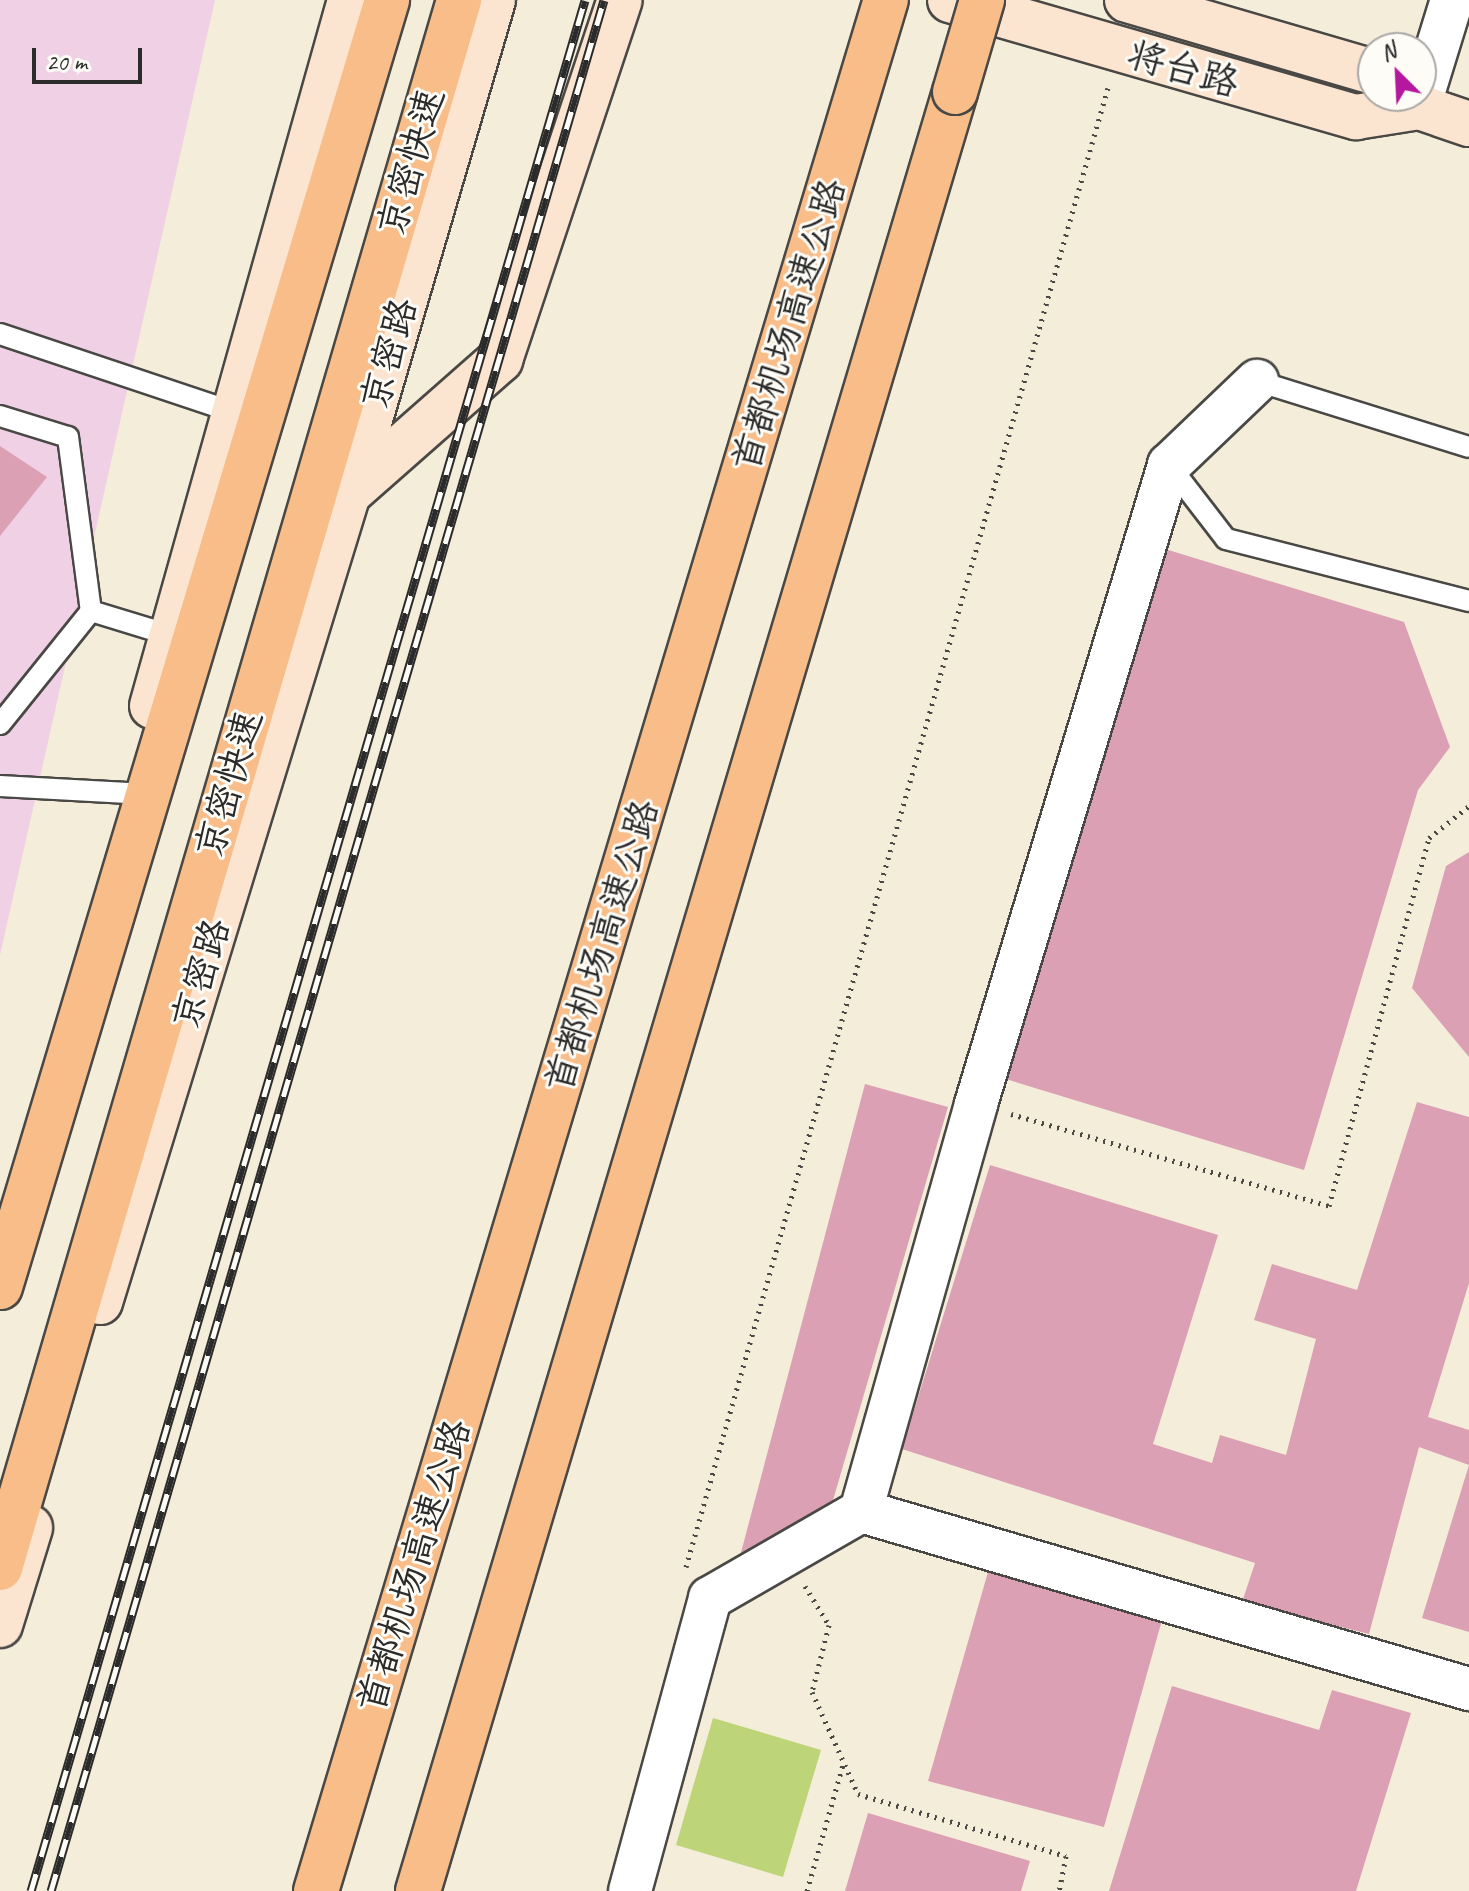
<!DOCTYPE html>
<html>
<head>
<meta charset="utf-8">
<style>
  body { margin:0 }
  #map { position:relative; width:1469px; height:1891px; overflow:hidden; background:#f4edd9; font-family:Caveat,"LXGW WenKai TC",sans-serif }
  div>[style] { position:absolute }
  [style*='--x'] { left:calc(var(--x)*1px); top:calc(var(--y)*1px); width:calc(var(--w)*1px); rotate:calc(var(--a)*1deg) }
  .built>* { inset:0; background:#f0d0e4 }
  .green>* { inset:0; background:#bed478 }
  .building>* { inset:0; background:#dca0b4 }
  .path>* { height:5px; margin-top:-2.5px; transform-origin:0; background:repeating-linear-gradient(90deg,#494845 0 2px,transparent 0 8px) }
  .roads { filter:drop-shadow(2px 0 #494845) drop-shadow(-2px 0 #494845) drop-shadow(0 2px #494845) drop-shadow(0 -2px #494845) }
  .service>* { height:20px; margin:-10px; padding:0 10px; transform-origin:10px; border-radius:10px; background:#fff }
  .minor>* { height:42px; margin:-21px; padding:0 21px; transform-origin:21px; border-radius:21px; background:#fff }
  .secondary>* { height:44px; margin:-22px; padding:0 22px; transform-origin:22px; border-radius:22px; background:#fce5d0 }
  .trunk>* { height:44px; margin:-22px; padding:0 22px; transform-origin:22px; border-radius:22px; background:#f8bd89 }
  .motorway>* { height:44px; margin:-22px; padding:0 22px; transform-origin:22px; border-radius:22px; background:#f8bd89 }
  .rail>* { height:9px; margin-top:-4.5px; transform-origin:0; background:repeating-linear-gradient(90deg,#fdfcf7 0 18px,#2b2b2b 0 36px); box-sizing:border-box; border-block:2px solid #2b2b2b }
  .bridges { filter:drop-shadow(2px 0 #494845) drop-shadow(-2px 0 #494845) drop-shadow(0 2px #494845) drop-shadow(0 -2px #494845) }
  .motorway-bridge>* { height:44px; margin:-22px; padding:0 22px; transform-origin:22px; border-radius:22px; background:#f8bd89 }
  span { translate:-50% -50%; white-space:nowrap; text-align:center; line-height:1.15; -webkit-text-stroke:6px #fdfcf7; paint-order:stroke }
  .street-label { font-size:38px; color:#2b2b2b }
  .north { position:absolute; left:1357px; top:32px; width:80px; height:80px; box-sizing:border-box; background:#fdfcf7; border:2px solid #a9a8a5; border-radius:50%; rotate:336deg; font-size:22px; font-weight:700; line-height:32px; text-align:center; color:#2b2b2b }
  .north::after { content:''; display:block; margin:auto; width:28px; height:36px; background:#b5179e; clip-path:polygon(50% 0,100% 100%,50% 72%,0 100%) }
  .scale { position:absolute; left:32px; top:48px; width:110px; height:36px; box-sizing:border-box; border:4px solid #2b2b2b; border-top:0; padding-left:10px; font-size:24px; line-height:28px; white-space:nowrap; color:#2b2b2b; -webkit-text-stroke:6px #fdfcf7; paint-order:stroke }
</style>
</head>
<body>
<div id="map">
  <div class="built">
    <div style="clip-path:polygon(0 0,215px 0,0 955px)"></div>
  </div>
  <div class="green">
    <div style="clip-path:polygon(713px 1718px,821px 1750px,783px 1877px,676px 1845px)"></div>
  </div>
  <div class="building">
    <div style="clip-path:polygon(0 446px,47px 477px,0 536px)"></div>
    <div style="clip-path:polygon(1152px 545px,1404px 622px,1450px 747px,1418px 790px,1304px 1170px,999px 1077px)"></div>
    <div style="clip-path:polygon(1469px 852px,1469px 1057px,1412px 988px,1446px 866px)"></div>
    <div style="clip-path:polygon(865px 1084px,948px 1107px,824px 1531px,734px 1579px)"></div>
    <div style="clip-path:polygon(1417px 1102px,1469px 1117px,1469px 1283px,1428px 1417px,1469px 1430px,1469px 1465px,1419px 1447px,1369px 1634px,1242px 1602px,1255px 1563px,902px 1449px,990px 1165px,1218px 1235px,1153px 1444px,1212px 1463px,1220px 1435px,1286px 1455px,1316px 1339px,1254px 1320px,1272px 1264px,1357px 1290px)"></div>
    <div style="clip-path:polygon(1469px 1465px,1469px 1632px,1422px 1618px)"></div>
    <div style="clip-path:polygon(988px 1572px,1162px 1620px,1104px 1827px,928px 1781px)"></div>
    <div style="clip-path:polygon(1172px 1686px,1319px 1730px,1332px 1690px,1411px 1713px,1356px 1891px,1109px 1891px)"></div>
    <div style="clip-path:polygon(868px 1813px,1030px 1861px,1021px 1891px,845px 1891px)"></div>
  </div>
  <div class="path">
    <div style="--x:1011;--y:1114;--w:331;--a:16.1"></div>
    <div style="--x:1329;--y:1206;--w:381;--a:-74.8"></div>
    <div style="--x:1429;--y:838;--w:51;--a:-38.7"></div>
    <div style="--x:686;--y:1567;--w:1538;--a:-74.08"></div>
    <div style="--x:805;--y:1586;--w:46;--a:58.4"></div>
    <div style="--x:829;--y:1625;--w:69;--a:104.2"></div>
    <div style="--x:812;--y:1692;--w:112;--a:65.7"></div>
    <div style="--x:858;--y:1794;--w:217;--a:16.6"></div>
    <div style="--x:1066;--y:1856;--w:36;--a:101"></div>
    <div style="--x:807;--y:1891;--w:135;--a:-74.1"></div>
  </div>
  <div class="roads">
    <div class="service">
      <div style="--x:0;--y:334;--w:249;--a:18.5"></div>
      <div style="--x:1257;--y:381;--w:222;--a:17.3"></div>
      <div style="--x:0;--y:416;--w:71;--a:17.2"></div>
      <div style="--x:68;--y:437;--w:176;--a:82.5"></div>
      <div style="--x:91;--y:611;--w:145;--a:128.8"></div>
      <div style="--x:1169;--y:465;--w:93;--a:52.4"></div>
      <div style="--x:1226;--y:539;--w:251;--a:14.3"></div>
      <div style="--x:91;--y:611;--w:86;--a:17"></div>
      <div style="--x:0;--y:786;--w:128;--a:3.1"></div>
    </div>
    <div class="minor">
      <div style="--x:1419;--y:107;--w:112;--a:-72.9"></div>
      <div style="--x:861;--y:1511;--w:634;--a:16.32"></div>
      <div style="--x:630;--y:1891;--w:304;--a:-74.7"></div>
      <div style="--x:710;--y:1598;--w:174;--a:-29.9"></div>
      <div style="--x:861;--y:1511;--w:423;--a:-74.2"></div>
      <div style="--x:976;--y:1104;--w:668;--a:-73.19"></div>
      <div style="--x:1169;--y:465;--w:122;--a:-43.7"></div>
    </div>
    <div class="secondary">
      <div style="--x:950;--y:0;--w:423;--a:16.1"></div>
      <div style="--x:1356;--y:117;--w:64;--a:-9"></div>
      <div style="--x:1127;--y:0;--w:256;--a:16.3"></div>
      <div style="--x:1405;--y:96;--w:18;--a:38"></div>
      <div style="--x:1419;--y:107;--w:53;--a:18.8"></div>
      <div style="--x:348;--y:494;--w:203;--a:-41.4"></div>
      <div style="--x:500;--y:360;--w:379;--a:-71.6"></div>
      <div style="--x:152;--y:706;--w:733;--a:-74.33"></div>
      <div style="--x:100;--y:1302;--w:845;--a:-72.94"></div>
      <div style="--x:348;--y:494;--w:515;--a:-73.64"></div>
      <div style="--x:0;--y:1625;--w:102;--a:-72.8"></div>
    </div>
    <div class="trunk">
      <div style="--x:0;--y:1287;--w:1344;--a:-73.26"></div>
      <div style="--x:0;--y:1568;--w:1634;--a:-73.68"></div>
    </div>
    <div class="motorway">
      <div style="--x:316;--y:1891;--w:1975;--a:-73.23"></div>
      <div style="--x:418;--y:1891;--w:1877;--a:-73.38"></div>
    </div>
  </div>
  <div class="rail">
    <div style="--x:31;--y:1891;--w:1970;--a:-73.67"></div>
    <div style="--x:51;--y:1891;--w:1970;--a:-73.7"></div>
  </div>
  <div class="bridges">
    <div class="motorway-bridge">
      <div style="--x:955;--y:92;--w:96;--a:-73.6"></div>
    </div>
  </div>
  <div class="street-label">
    <span style="left:1183px;top:69px;rotate:16deg">将台路</span>
    <span style="left:411px;top:162px;rotate:-74deg">京密快速</span>
    <span style="left:789px;top:325px;rotate:-73deg">首都机场高速公路</span>
    <span style="left:389px;top:354px;rotate:-74deg">京密路</span>
    <span style="left:229px;top:784px;rotate:-74deg">京密快速</span>
    <span style="left:602px;top:946px;rotate:-73deg">首都机场高速公路</span>
    <span style="left:201px;top:974px;rotate:-73deg">京密路</span>
    <span style="left:414px;top:1566px;rotate:-73deg">首都机场高速公路</span>
  </div>
  <div class="north">N</div>
  <div class="scale">20 m</div>
</div>
</body>
</html>
